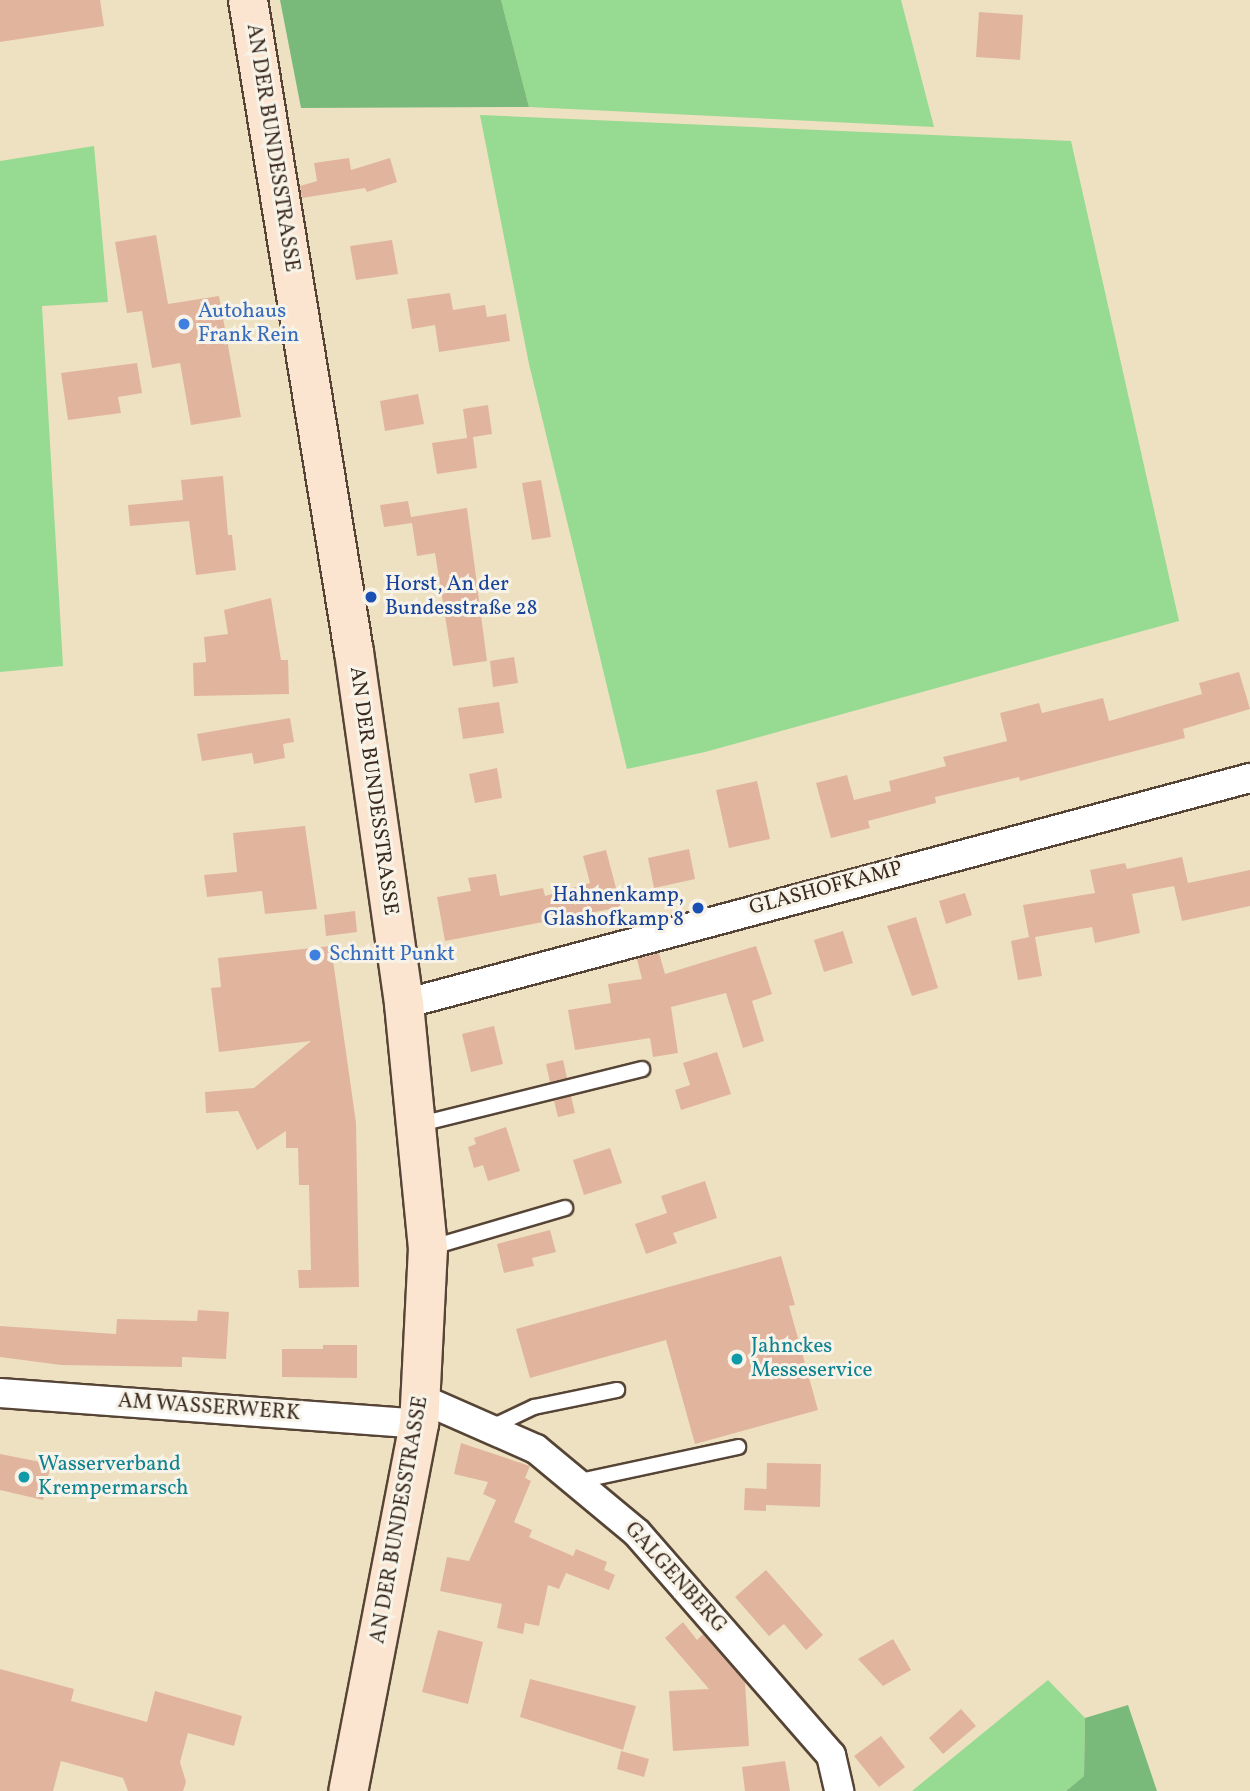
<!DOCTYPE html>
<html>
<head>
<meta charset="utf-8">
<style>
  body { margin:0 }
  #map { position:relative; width:1250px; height:1791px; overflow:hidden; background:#eee1c1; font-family:Vollkorn,serif }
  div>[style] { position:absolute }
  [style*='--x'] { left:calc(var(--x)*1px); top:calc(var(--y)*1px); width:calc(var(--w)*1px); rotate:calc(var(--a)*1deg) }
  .green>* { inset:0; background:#97da91 }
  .forest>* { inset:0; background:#79ba7b }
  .building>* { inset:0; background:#e1b59d }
  .roads { filter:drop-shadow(2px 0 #564536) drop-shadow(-2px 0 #564536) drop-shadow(0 2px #564536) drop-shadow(0 -2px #564536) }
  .service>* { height:14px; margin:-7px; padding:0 7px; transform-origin:7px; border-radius:7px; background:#fff }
  .minor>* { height:28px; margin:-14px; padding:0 14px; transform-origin:14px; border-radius:14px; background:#fff }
  .secondary>* { height:38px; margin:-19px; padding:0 19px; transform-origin:19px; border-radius:19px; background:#fce5d0 }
  .dots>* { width:19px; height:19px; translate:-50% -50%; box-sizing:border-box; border:4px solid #f7f3e8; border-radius:50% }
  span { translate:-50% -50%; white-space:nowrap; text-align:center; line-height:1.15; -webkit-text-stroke:6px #f7f3e8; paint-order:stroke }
  .street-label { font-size:21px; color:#3b2a1e }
  .shop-label { font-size:21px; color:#366cbe }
  .left { translate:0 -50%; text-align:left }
  .transit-label { font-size:21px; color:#164399 }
  .right { translate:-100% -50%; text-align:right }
  .culture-label { font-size:21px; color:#0d838f }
</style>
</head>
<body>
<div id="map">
  <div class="green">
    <div style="clip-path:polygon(501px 0,901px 0,934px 127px,529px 107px)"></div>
    <div style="clip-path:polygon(480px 115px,1071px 141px,1179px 621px,705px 752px,627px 769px,529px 364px)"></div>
    <div style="clip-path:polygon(94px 146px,108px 302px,42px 306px,63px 666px,0 672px,0 161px)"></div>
    <div style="clip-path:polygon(1048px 1680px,1085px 1718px,1084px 1776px,1066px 1791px,912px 1791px)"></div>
  </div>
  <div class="forest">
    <div style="clip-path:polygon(280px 0,501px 0,529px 107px,301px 108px)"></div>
    <div style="clip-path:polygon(1128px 1705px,1157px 1791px,1066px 1791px,1084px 1776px,1085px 1718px)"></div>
  </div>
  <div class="building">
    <div style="clip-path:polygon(0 0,100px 0,104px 26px,0 42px)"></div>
    <div style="clip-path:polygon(979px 12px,1023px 15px,1020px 60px,976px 57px)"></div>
    <div style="clip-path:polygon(349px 158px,351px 170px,390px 158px,397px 182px,367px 192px,365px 188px,302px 198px,300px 186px,317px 181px,314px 163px)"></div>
    <div style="clip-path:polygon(156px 235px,168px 304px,219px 296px,241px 417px,191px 425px,180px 363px,152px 368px,142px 311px,127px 313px,115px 242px)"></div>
    <div style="clip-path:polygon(392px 240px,398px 274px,356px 280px,350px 246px)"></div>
    <div style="clip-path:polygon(450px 293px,453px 310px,485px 305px,487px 317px,506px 314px,510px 341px,439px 352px,435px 325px,412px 329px,407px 299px)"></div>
    <div style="clip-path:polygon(137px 363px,142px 393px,118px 397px,121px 413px,68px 420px,61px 373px)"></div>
    <div style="clip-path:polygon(418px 394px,424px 424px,385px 431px,380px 401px)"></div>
    <div style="clip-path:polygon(488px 405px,492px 434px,473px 437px,477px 468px,437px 474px,432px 443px,467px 438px,463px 409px)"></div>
    <div style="clip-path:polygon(223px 476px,228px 535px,232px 535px,236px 570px,196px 575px,189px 521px,130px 526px,128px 505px,183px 500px,181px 480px)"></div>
    <div style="clip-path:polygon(541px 480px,551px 537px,532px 540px,522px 483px)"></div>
    <div style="clip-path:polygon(408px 501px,411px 517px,467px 508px,487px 661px,453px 666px,435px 553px,417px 556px,412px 523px,384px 527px,380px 505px)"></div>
    <div style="clip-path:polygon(271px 598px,281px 660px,288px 660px,289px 694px,194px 696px,193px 663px,206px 662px,204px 637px,228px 634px,224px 610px)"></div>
    <div style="clip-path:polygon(514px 657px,518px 683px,493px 687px,490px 661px)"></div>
    <div style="clip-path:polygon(1239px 672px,1250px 709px,1183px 729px,1185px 738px,1020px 781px,1019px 777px,935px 797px,936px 803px,868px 821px,870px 828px,831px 838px,816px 783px,847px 775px,854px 800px,891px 791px,889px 781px,946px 766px,943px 757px,1007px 741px,1000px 713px,1039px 703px,1042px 713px,1103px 698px,1109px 721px,1202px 694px,1199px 683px)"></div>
    <div style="clip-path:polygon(499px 702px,504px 733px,463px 739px,458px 708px)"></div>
    <div style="clip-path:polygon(290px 718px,294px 742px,283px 744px,285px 758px,254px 764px,252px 753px,202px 761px,197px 734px)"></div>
    <div style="clip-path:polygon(497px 768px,502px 798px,475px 803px,469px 774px)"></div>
    <div style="clip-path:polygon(757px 781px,770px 839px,729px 848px,716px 790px)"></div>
    <div style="clip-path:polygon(305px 826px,317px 909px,265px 914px,262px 891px,207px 897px,204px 875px,237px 872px,233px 833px)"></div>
    <div style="clip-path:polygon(689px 849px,695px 879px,654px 888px,648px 858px)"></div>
    <div style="clip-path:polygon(606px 850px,621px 907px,445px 941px,437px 897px,471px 891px,468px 878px,496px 874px,500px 896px,543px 888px,545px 896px,590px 883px,583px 856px)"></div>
    <div style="clip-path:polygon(1182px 857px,1188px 883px,1250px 870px,1250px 906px,1182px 921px,1174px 886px,1132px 894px,1140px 933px,1095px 943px,1092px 927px,1035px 937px,1042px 976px,1018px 980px,1011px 941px,1029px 937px,1023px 905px,1095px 893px,1090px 870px,1125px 863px,1127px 869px)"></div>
    <div style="clip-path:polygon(965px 893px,972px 915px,946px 924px,939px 901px)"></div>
    <div style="clip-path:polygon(355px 911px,357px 932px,326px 936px,324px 915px)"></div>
    <div style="clip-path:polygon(916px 917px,938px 988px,912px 996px,887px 926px)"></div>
    <div style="clip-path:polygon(843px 931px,853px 963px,824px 972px,814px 940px)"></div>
    <div style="clip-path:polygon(331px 946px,356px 1123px,359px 1287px,299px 1288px,298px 1270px,311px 1270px,309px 1185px,299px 1185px,298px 1148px,286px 1148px,286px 1131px,257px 1150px,238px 1111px,206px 1113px,205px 1092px,254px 1088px,311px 1041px,219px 1052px,211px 988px,221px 987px,218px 958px)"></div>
    <div style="clip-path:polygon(756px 946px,772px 994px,752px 1001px,764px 1041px,743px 1048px,726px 993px,671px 1007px,678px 1053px,653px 1057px,650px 1038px,575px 1050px,568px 1010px,611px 1003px,608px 984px,642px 979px,637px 959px,659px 953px,665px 974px)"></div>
    <div style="clip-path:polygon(494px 1026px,503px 1064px,471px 1072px,462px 1034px)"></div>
    <div style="clip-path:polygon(717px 1052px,731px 1094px,681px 1110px,675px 1090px,690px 1085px,683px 1063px)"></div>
    <div style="clip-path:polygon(563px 1060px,567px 1078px,550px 1082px,546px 1064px)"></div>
    <div style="clip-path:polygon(571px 1096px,575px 1113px,558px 1117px,554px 1101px)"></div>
    <div style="clip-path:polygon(506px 1127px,520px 1171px,488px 1181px,483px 1165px,474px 1168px,468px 1147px,476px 1144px,474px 1138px)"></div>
    <div style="clip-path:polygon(610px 1148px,622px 1183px,584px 1195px,573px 1160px)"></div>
    <div style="clip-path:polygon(705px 1181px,717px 1218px,673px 1233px,677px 1243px,646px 1254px,635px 1224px,667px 1213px,661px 1196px)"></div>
    <div style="clip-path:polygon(550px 1230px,556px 1252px,532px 1258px,534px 1266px,504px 1273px,497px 1244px)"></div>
    <div style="clip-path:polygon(781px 1256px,795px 1305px,789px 1306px,818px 1410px,695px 1444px,666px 1340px,530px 1378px,516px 1329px)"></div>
    <div style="clip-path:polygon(198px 1310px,229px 1312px,226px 1359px,182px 1357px,182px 1367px,61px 1365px,0 1357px,0 1326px,116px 1334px,117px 1319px,197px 1321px)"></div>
    <div style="clip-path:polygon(323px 1345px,357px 1345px,357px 1378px,282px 1377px,282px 1349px,323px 1349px)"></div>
    <div style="clip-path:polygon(461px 1443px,530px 1466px,525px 1478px,531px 1481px,514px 1522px,532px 1530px,529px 1537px,573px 1556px,576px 1549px,607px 1562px,604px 1570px,615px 1575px,609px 1590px,566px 1573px,559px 1589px,548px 1585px,539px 1626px,525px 1623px,523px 1634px,497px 1628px,502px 1604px,440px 1591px,447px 1557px,469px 1561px,496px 1500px,483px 1494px,488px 1482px,454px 1474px)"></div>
    <div style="clip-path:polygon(0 1454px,51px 1464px,43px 1500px,0 1490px)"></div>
    <div style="clip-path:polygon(767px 1463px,821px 1464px,820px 1507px,766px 1505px,766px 1511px,744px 1510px,745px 1488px,767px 1489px,766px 1504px)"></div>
    <div style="clip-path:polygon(766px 1570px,823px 1635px,806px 1650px,784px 1624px,769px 1636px,735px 1597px)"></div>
    <div style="clip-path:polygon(683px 1622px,697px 1640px,703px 1634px,745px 1682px,749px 1746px,673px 1751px,669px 1691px,709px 1689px,665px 1638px)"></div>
    <div style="clip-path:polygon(438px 1630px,483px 1642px,468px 1704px,422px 1692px)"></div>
    <div style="clip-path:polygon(893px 1639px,911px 1670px,883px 1686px,858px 1659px)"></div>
    <div style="clip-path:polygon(0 1669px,74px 1689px,71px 1701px,147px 1722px,155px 1691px,242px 1716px,234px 1746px,188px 1733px,180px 1762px,186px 1782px,183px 1791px,128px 1791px,123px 1778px,61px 1761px,53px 1791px,0 1791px)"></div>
    <div style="clip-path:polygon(530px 1679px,636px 1706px,623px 1750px,520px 1717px)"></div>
    <div style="clip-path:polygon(961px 1709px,976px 1726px,943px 1754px,929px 1738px)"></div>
    <div style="clip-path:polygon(881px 1736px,905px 1767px,879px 1787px,854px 1756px)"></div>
    <div style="clip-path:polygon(621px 1751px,649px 1759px,644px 1777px,617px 1769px)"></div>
    <div style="clip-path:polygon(785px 1761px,790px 1791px,745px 1791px,742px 1767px)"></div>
  </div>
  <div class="roads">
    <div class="service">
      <div style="--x:416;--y:1125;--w:233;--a:-13.9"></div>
      <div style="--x:429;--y:1248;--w:142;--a:-16.4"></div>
      <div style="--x:492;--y:1427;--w:47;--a:-25.5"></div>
      <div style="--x:534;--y:1407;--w:85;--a:-11.6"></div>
      <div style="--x:575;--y:1482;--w:167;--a:-12.1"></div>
    </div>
    <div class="minor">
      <div style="--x:404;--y:1004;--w:876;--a:-14.96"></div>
      <div style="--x:0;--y:1393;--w:420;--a:4.2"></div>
      <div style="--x:422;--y:1399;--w:124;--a:23.7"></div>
      <div style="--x:536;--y:1449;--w:131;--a:39.7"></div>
      <div style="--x:637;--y:1533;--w:295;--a:48.9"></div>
      <div style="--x:831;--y:1755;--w:37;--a:77"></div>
    </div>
    <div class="secondary">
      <div style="--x:248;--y:0;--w:661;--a:80.77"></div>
      <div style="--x:354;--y:652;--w:356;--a:81.9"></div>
      <div style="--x:404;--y:1004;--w:245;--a:84.4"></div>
      <div style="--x:428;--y:1248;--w:176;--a:92.9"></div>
      <div style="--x:419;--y:1424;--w:374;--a:100.9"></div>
    </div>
  </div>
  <div class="dots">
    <div style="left:184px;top:324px;background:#3f7fe0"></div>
    <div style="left:371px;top:597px;background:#1a4fb4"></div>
    <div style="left:698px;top:908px;background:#1a4fb4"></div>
    <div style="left:315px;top:955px;background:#3f7fe0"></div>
    <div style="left:737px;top:1359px;background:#0f9aa8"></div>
    <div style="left:24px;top:1477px;background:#0f9aa8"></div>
  </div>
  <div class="street-label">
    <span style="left:272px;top:148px;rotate:81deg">AN DER BUNDESSTRASSE</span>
    <span style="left:373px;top:791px;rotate:82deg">AN DER BUNDESSTRASSE</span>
    <span style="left:826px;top:889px;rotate:-15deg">GLASHOFKAMP</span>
    <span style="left:209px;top:1408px;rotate:4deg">AM WASSERWERK</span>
    <span style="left:400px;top:1520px;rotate:-80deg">AN DER BUNDESSTRASSE</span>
    <span style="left:675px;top:1578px;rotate:48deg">GALGENBERG</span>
  </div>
  <div class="shop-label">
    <span class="left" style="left:198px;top:324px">Autohaus<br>Frank Rein</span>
    <span class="left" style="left:329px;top:955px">Schnitt Punkt</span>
  </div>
  <div class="transit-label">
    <span class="left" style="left:385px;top:597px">Horst, An der<br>Bundesstraße 28</span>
    <span class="right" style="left:684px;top:908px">Hahnenkamp,<br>Glashofkamp 8</span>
  </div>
  <div class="culture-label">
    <span class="left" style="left:751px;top:1359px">Jahnckes<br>Messeservice</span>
    <span class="left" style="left:38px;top:1477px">Wasserverband<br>Krempermarsch</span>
  </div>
</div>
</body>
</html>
